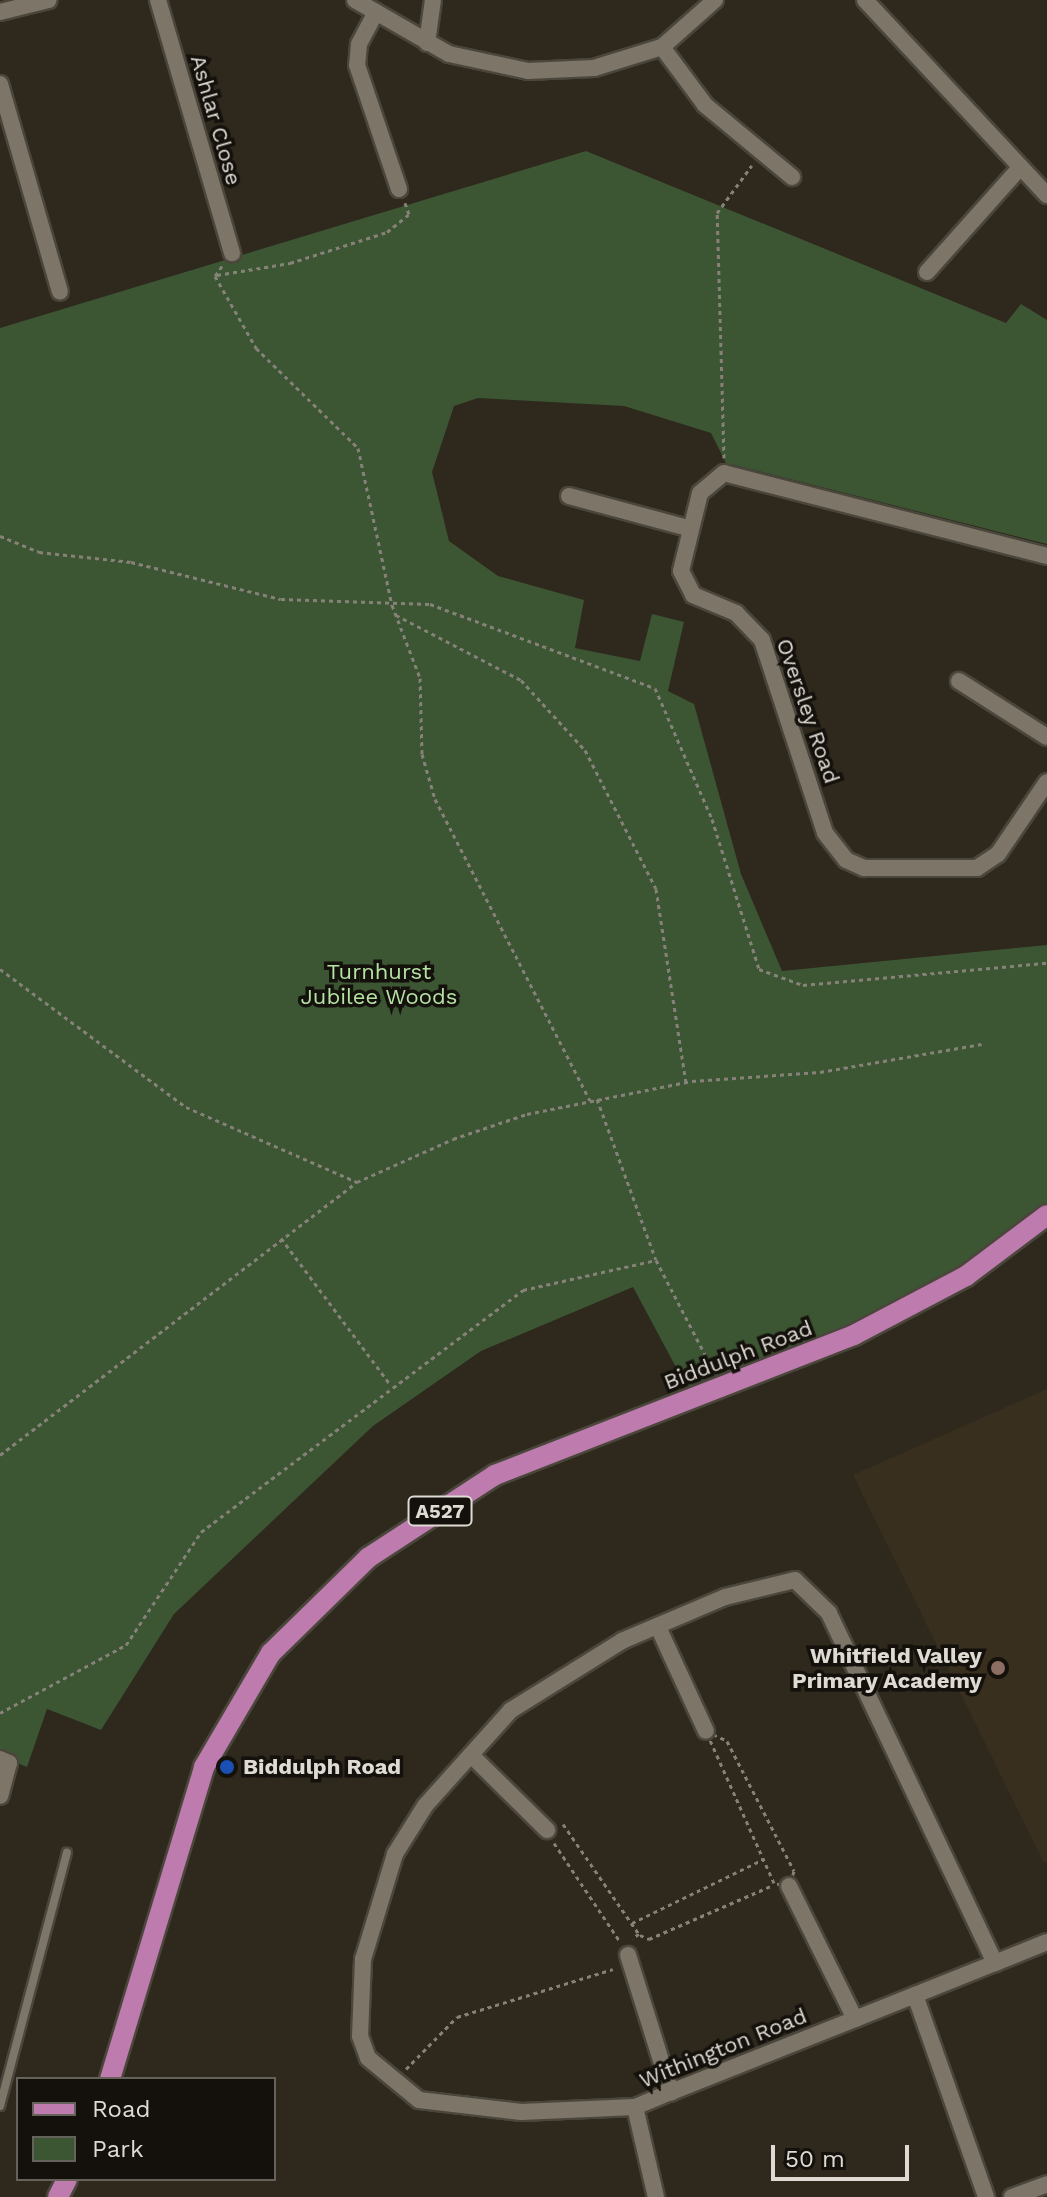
<!DOCTYPE html>
<html>
<head>
<meta charset="utf-8">
<style>
  body { margin:0 }
  #map { position:relative; width:1047px; height:2197px; overflow:hidden; background:#2e281d; font-family:"Work Sans",sans-serif }
  div>[style] { position:absolute }
  [style*='--x'] { left:calc(var(--x)*1px); top:calc(var(--y)*1px); width:calc(var(--w)*1px); rotate:calc(var(--a)*1deg) }
  .built>* { inset:0; background:#392f1e }
  .green>* { inset:0; background:#3c5533 }
  .path>* { height:3px; margin-top:-1.5px; transform-origin:0; background:repeating-linear-gradient(90deg,#878279 0 4px,transparent 0 8px) }
  .roads { filter:drop-shadow(2px 0 #4b463c) drop-shadow(-2px 0 #4b463c) drop-shadow(0 2px #4b463c) drop-shadow(0 -2px #4b463c) }
  .lane>* { height:8px; margin:-4px; padding:0 4px; transform-origin:4px; border-radius:4px; background:#7d7668 }
  .street>* { height:16px; margin:-8px; padding:0 8px; transform-origin:8px; border-radius:8px; background:#7d7668 }
  .primary>* { height:20px; margin:-10px; padding:0 10px; transform-origin:10px; border-radius:10px; background:#be7bad }
  .dots>* { width:22px; height:22px; translate:-50% -50%; box-sizing:border-box; border:4px solid #14110c; border-radius:50% }
  span { translate:-50% -50%; white-space:nowrap; text-align:center; line-height:1.15; -webkit-text-stroke:7px #14110c; paint-order:stroke }
  .shield-label span { padding:2px 6px; background:#14110c; border:2px solid; border-radius:6px; -webkit-text-stroke-width:0 }
  .shield-label { font-size:20px; color:#dfdbd4; font-weight:700 }
  .street-label { font-size:22px; color:#dfdbd4 }
  .park-label { font-size:22px; color:#b5e3a4 }
  .poi-label { font-size:22px; color:#dfdbd4; font-weight:700 }
  .right { translate:-100% -50%; text-align:right }
  .left { translate:0 -50%; text-align:left }
  .legend { position:absolute; left:16px; top:2077px; width:260px; height:104px; box-sizing:border-box; background:#14110c; border:2px solid #65625c; margin:0; padding:10px 14px; list-style:none; font-size:24px; color:#dfdbd4 }
  .legend li { display:flex; align-items:center; gap:16px; height:40px }
  .legend b { width:40px; border:2px solid #65625c }
  .scale { position:absolute; left:771px; top:2145px; width:138px; height:36px; box-sizing:border-box; border:4px solid #dfdbd4; border-top:0; padding-left:10px; font-size:24px; line-height:28px; white-space:nowrap; color:#dfdbd4; -webkit-text-stroke:6px #14110c; paint-order:stroke }
</style>
</head>
<body>
<div id="map">
  <div class="built">
    <div style="clip-path:polygon(1047px 1389px,1047px 1861px,1044px 1863px,853px 1475px)"></div>
  </div>
  <div class="green">
    <div style="clip-path:polygon(586px 151px,1006px 323px,1021px 304px,1047px 320px,1047px 544px,726px 463px,711px 433px,624px 406px,478px 398px,454px 406px,432px 472px,449px 541px,498px 576px,584px 600px,575px 648px,640px 661px,652px 614px,684px 622px,668px 691px,694px 704px,741px 874px,782px 971px,1047px 945px,1047px 1216px,966px 1276px,693px 1399px,633px 1287px,481px 1351px,373px 1426px,174px 1614px,101px 1730px,47px 1709px,27px 1767px,0 1756px,0 328px)"></div>
  </div>
  <div class="path">
    <div style="--x:222;--y:266;--w:12;--a:125"></div>
    <div style="--x:215;--y:276;--w:83;--a:60.3"></div>
    <div style="--x:256;--y:348;--w:143;--a:44.4"></div>
    <div style="--x:358;--y:448;--w:161;--a:77.8"></div>
    <div style="--x:392;--y:605;--w:78;--a:69"></div>
    <div style="--x:420;--y:678;--w:76;--a:88.5"></div>
    <div style="--x:422;--y:754;--w:47;--a:73.9"></div>
    <div style="--x:435;--y:799;--w:339;--a:62.8"></div>
    <div style="--x:217;--y:275;--w:74;--a:-9.3"></div>
    <div style="--x:290;--y:263;--w:102;--a:-17.7"></div>
    <div style="--x:387;--y:232;--w:28;--a:-39"></div>
    <div style="--x:409;--y:214;--w:12;--a:-110"></div>
    <div style="--x:724;--y:458;--w:245;--a:-91.6"></div>
    <div style="--x:717;--y:213;--w:59;--a:-53.9"></div>
    <div style="--x:0;--y:536;--w:42;--a:22.3"></div>
    <div style="--x:39;--y:552;--w:93;--a:6.2"></div>
    <div style="--x:131;--y:562;--w:154;--a:13.9"></div>
    <div style="--x:281;--y:599;--w:149;--a:1.9"></div>
    <div style="--x:430;--y:604;--w:240;--a:20.5"></div>
    <div style="--x:655;--y:688;--w:143;--a:66.5"></div>
    <div style="--x:712;--y:819;--w:157;--a:72.6"></div>
    <div style="--x:759;--y:969;--w:47;--a:20"></div>
    <div style="--x:803;--y:985;--w:245;--a:-5.2"></div>
    <div style="--x:396;--y:615;--w:141;--a:27.5"></div>
    <div style="--x:521;--y:680;--w:95;--a:47.6"></div>
    <div style="--x:585;--y:750;--w:156;--a:62.9"></div>
    <div style="--x:656;--y:889;--w:195;--a:81.2"></div>
    <div style="--x:0;--y:969;--w:232;--a:36.6"></div>
    <div style="--x:186;--y:1107;--w:187;--a:23.7"></div>
    <div style="--x:597;--y:1099;--w:171;--a:69.9"></div>
    <div style="--x:656;--y:1260;--w:124;--a:62.6"></div>
    <div style="--x:281;--y:1238;--w:182;--a:53.3"></div>
    <div style="--x:0;--y:1455;--w:449;--a:-37.4"></div>
    <div style="--x:357;--y:1182;--w:105;--a:-24.1"></div>
    <div style="--x:453;--y:1139;--w:78;--a:-18.7"></div>
    <div style="--x:527;--y:1114;--w:168;--a:-11.3"></div>
    <div style="--x:692;--y:1081;--w:128;--a:-4"></div>
    <div style="--x:820;--y:1072;--w:164;--a:-9.8"></div>
    <div style="--x:0;--y:1713;--w:143;--a:-28.4"></div>
    <div style="--x:126;--y:1645;--w:136;--a:-56.4"></div>
    <div style="--x:201;--y:1532;--w:403;--a:-36.9"></div>
    <div style="--x:523;--y:1290;--w:136;--a:-12.7"></div>
    <div style="--x:706;--y:1731;--w:23;--a:25"></div>
    <div style="--x:727;--y:1741;--w:146;--a:62.7"></div>
    <div style="--x:794;--y:1871;--w:16;--a:108"></div>
    <div style="--x:789;--y:1886;--w:15;--a:-169"></div>
    <div style="--x:774;--y:1883;--w:167;--a:-114.1"></div>
    <div style="--x:563;--y:1824;--w:134;--a:55.4"></div>
    <div style="--x:639;--y:1934;--w:8;--a:150"></div>
    <div style="--x:554;--y:1843;--w:117;--a:56.2"></div>
    <div style="--x:632;--y:1923;--w:147;--a:-25.9"></div>
    <div style="--x:640;--y:1935;--w:10;--a:24"></div>
    <div style="--x:649;--y:1939;--w:133;--a:-23.5"></div>
    <div style="--x:406;--y:2069;--w:73;--a:-45.6"></div>
    <div style="--x:457;--y:2017;--w:163;--a:-17.1"></div>
  </div>
  <div class="roads">
    <div class="lane">
      <div style="--x:0;--y:2106;--w:262;--a:-75.2"></div>
    </div>
    <div class="street">
      <div style="--x:158;--y:0;--w:264;--a:73.7"></div>
      <div style="--x:355;--y:0;--w:108;--a:29.9"></div>
      <div style="--x:449;--y:54;--w:81;--a:12.1"></div>
      <div style="--x:528;--y:71;--w:66;--a:-2.6"></div>
      <div style="--x:594;--y:68;--w:71;--a:-17.2"></div>
      <div style="--x:662;--y:47;--w:71;--a:-41.6"></div>
      <div style="--x:865;--y:0;--w:267;--a:47"></div>
      <div style="--x:0;--y:12;--w:50;--a:-13.8"></div>
      <div style="--x:376;--y:12;--w:36;--a:118"></div>
      <div style="--x:359;--y:44;--w:21;--a:95"></div>
      <div style="--x:357;--y:65;--w:131;--a:71.3"></div>
      <div style="--x:427;--y:43;--w:43;--a:-82.1"></div>
      <div style="--x:662;--y:47;--w:72;--a:53.4"></div>
      <div style="--x:705;--y:105;--w:113;--a:39.6"></div>
      <div style="--x:0;--y:84;--w:216;--a:73.9"></div>
      <div style="--x:927;--y:272;--w:137;--a:-48.3"></div>
      <div style="--x:569;--y:496;--w:123;--a:15.1"></div>
      <div style="--x:1047;--y:556;--w:333;--a:-165.6"></div>
      <div style="--x:724;--y:473;--w:31;--a:140"></div>
      <div style="--x:700;--y:493;--w:80;--a:103.7"></div>
      <div style="--x:681;--y:571;--w:27;--a:63"></div>
      <div style="--x:693;--y:595;--w:47;--a:22.7"></div>
      <div style="--x:736;--y:613;--w:37;--a:46"></div>
      <div style="--x:762;--y:640;--w:203;--a:71.9"></div>
      <div style="--x:825;--y:833;--w:34;--a:52"></div>
      <div style="--x:846;--y:860;--w:20;--a:24"></div>
      <div style="--x:864;--y:868;--w:113;--a:0"></div>
      <div style="--x:977;--y:868;--w:25;--a:-34"></div>
      <div style="--x:998;--y:854;--w:87;--a:-55.8"></div>
      <div style="--x:959;--y:681;--w:104;--a:32.5"></div>
      <div style="--x:659;--y:1629;--w:112;--a:65.3"></div>
      <div style="--x:471;--y:1755;--w:107;--a:44.6"></div>
      <div style="--x:0;--y:1759;--w:10;--a:24"></div>
      <div style="--x:9;--y:1763;--w:34;--a:105"></div>
      <div style="--x:789;--y:1886;--w:148;--a:63.6"></div>
      <div style="--x:628;--y:1955;--w:144;--a:72.6"></div>
      <div style="--x:995;--y:1963;--w:387;--a:-115.4"></div>
      <div style="--x:829;--y:1613;--w:47;--a:-135.9"></div>
      <div style="--x:795;--y:1580;--w:72;--a:166.3"></div>
      <div style="--x:725;--y:1597;--w:112;--a:156.9"></div>
      <div style="--x:622;--y:1641;--w:131;--a:148.1"></div>
      <div style="--x:511;--y:1710;--w:129;--a:131.9"></div>
      <div style="--x:425;--y:1806;--w:57;--a:122"></div>
      <div style="--x:395;--y:1854;--w:110;--a:106.9"></div>
      <div style="--x:363;--y:1959;--w:77;--a:92.2"></div>
      <div style="--x:360;--y:2036;--w:23;--a:70"></div>
      <div style="--x:368;--y:2058;--w:66;--a:39.5"></div>
      <div style="--x:419;--y:2100;--w:103;--a:6.7"></div>
      <div style="--x:521;--y:2112;--w:114;--a:-2.5"></div>
      <div style="--x:635;--y:2107;--w:39;--a:-23"></div>
      <div style="--x:671;--y:2092;--w:198;--a:-21.6"></div>
      <div style="--x:855;--y:2019;--w:151;--a:-21.8"></div>
      <div style="--x:995;--y:1963;--w:56;--a:-22"></div>
      <div style="--x:915;--y:1995;--w:214;--a:70.6"></div>
      <div style="--x:635;--y:2107;--w:92;--a:76.9"></div>
      <div style="--x:1012;--y:2197;--w:37;--a:-20"></div>
    </div>
    <div class="primary">
      <div style="--x:110;--y:2079;--w:326;--a:-73.2"></div>
      <div style="--x:204;--y:1767;--w:132;--a:-59.6"></div>
      <div style="--x:271;--y:1653;--w:136;--a:-44.4"></div>
      <div style="--x:368;--y:1558;--w:152;--a:-33.2"></div>
      <div style="--x:495;--y:1475;--w:385;--a:-21.3"></div>
      <div style="--x:854;--y:1335;--w:127;--a:-27.8"></div>
      <div style="--x:966;--y:1276;--w:101;--a:-37"></div>
      <div style="--x:58;--y:2197;--w:20;--a:-63"></div>
    </div>
  </div>
  <div class="dots">
    <div style="left:998px;top:1668px;background:#8d6e63"></div>
    <div style="left:227px;top:1767px;background:#1a4fb4"></div>
  </div>
  <div class="shield-label">
    <span style="left:440px;top:1511px">A527</span>
  </div>
  <div class="street-label">
    <span style="left:216px;top:120px;rotate:74deg">Ashlar Close</span>
    <span style="left:808px;top:711px;rotate:71deg">Oversley Road</span>
    <span style="left:738px;top:1355px;rotate:-21deg">Biddulph Road</span>
    <span style="left:723px;top:2048px;rotate:-22deg">Withington Road</span>
  </div>
  <div class="park-label">
    <span style="left:379px;top:984px">Turnhurst<br>Jubilee Woods</span>
  </div>
  <div class="poi-label">
    <span class="right" style="left:982px;top:1668px">Whitfield Valley<br>Primary Academy</span>
    <span class="left" style="left:243px;top:1767px">Biddulph Road</span>
  </div>
  <ul class="legend">
  <li><b style="height:10px;background:#be7bad"></b>Road</li>
  <li><b style="height:22px;background:#3c5533"></b>Park</li>
  </ul>
  <div class="scale">50 m</div>
</div>
</body>
</html>
